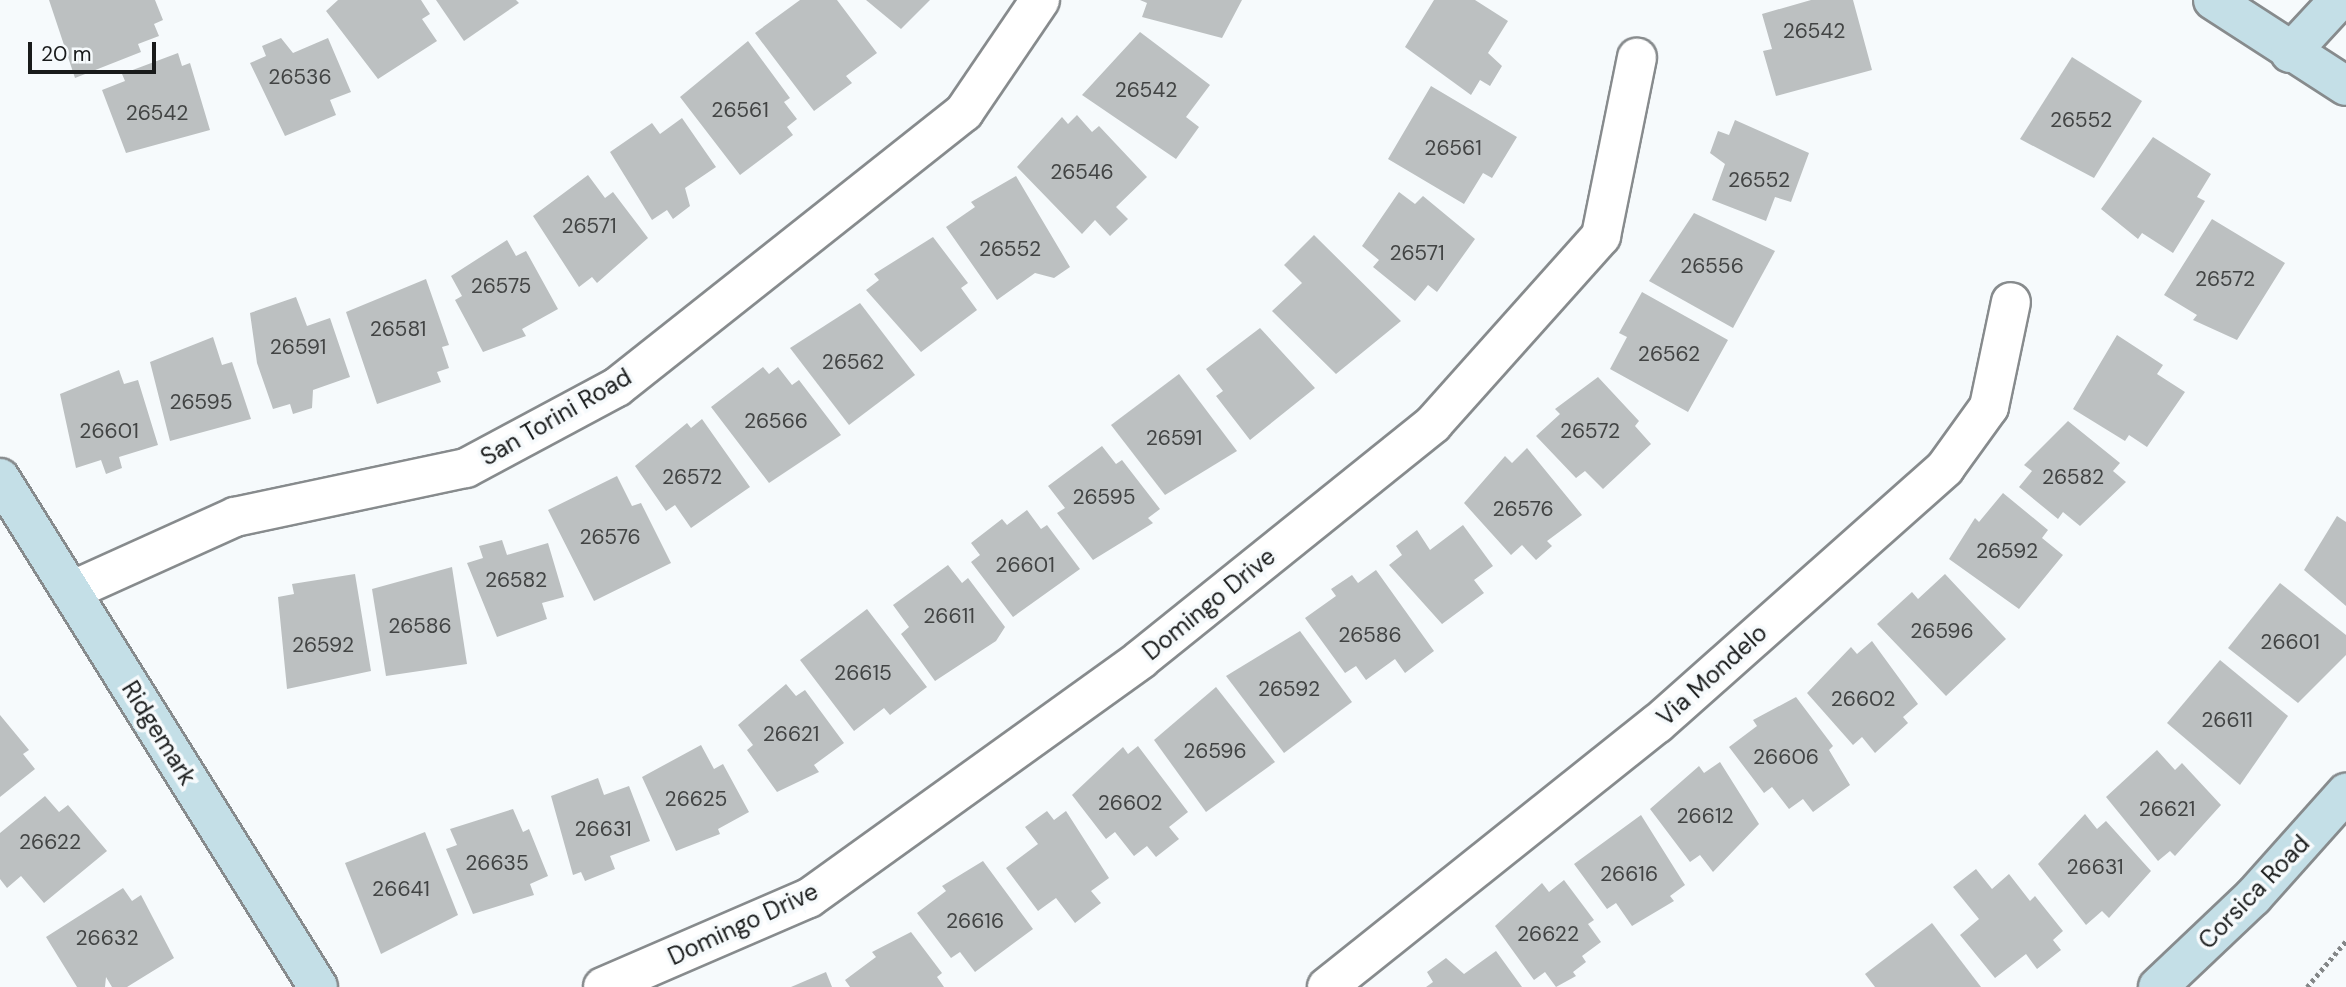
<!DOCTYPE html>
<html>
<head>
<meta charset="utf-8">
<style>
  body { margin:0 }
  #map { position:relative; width:2346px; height:987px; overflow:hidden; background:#f6fafc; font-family:"DM Sans",sans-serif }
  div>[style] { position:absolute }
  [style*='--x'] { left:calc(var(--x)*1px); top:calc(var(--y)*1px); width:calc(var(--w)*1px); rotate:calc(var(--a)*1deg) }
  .building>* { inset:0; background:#bcc0c1 }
  .path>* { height:4.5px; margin-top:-2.25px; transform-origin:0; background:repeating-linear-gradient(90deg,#848788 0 3.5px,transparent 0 7px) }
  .roads { filter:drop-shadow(2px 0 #878b8d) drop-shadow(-2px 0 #878b8d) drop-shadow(0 2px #878b8d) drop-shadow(0 -2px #878b8d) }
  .street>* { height:38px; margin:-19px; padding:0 19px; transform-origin:19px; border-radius:19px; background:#fff }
  .secondary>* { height:38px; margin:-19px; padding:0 19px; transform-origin:19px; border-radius:19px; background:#c4dfe7 }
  span { translate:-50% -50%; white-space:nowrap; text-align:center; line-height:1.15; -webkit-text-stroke:7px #f6fafc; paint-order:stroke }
  .number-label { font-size:21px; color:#424444 }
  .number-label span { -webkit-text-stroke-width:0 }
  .street-label { font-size:24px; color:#191b1b }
  .scale { position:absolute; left:28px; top:42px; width:128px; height:32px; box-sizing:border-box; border:4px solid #191b1b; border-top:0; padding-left:9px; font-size:21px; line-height:24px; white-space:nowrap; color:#191b1b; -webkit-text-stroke:5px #f6fafc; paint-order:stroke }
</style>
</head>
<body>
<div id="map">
  <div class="building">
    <div style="clip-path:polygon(49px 0,155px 0,163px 20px,154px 24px,159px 36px,138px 44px,141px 52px,75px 78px)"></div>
    <div style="clip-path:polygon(338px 0,421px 0,430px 14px,422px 19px,437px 41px,378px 79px,326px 11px)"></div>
    <div style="clip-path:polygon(436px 0,516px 0,519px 3px,464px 41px)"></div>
    <div style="clip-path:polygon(800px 0,837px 0,877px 53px,846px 76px,852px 83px,814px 111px,755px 33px)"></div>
    <div style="clip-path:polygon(866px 0,930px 0,901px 29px)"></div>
    <div style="clip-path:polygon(1140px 0,1242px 0,1222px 38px,1142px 17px,1147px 3px)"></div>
    <div style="clip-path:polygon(1434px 0,1475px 0,1508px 21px,1488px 53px,1502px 66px,1490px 86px,1480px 80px,1471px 95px,1405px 47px)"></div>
    <div style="clip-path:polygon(1811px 0,1853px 0,1872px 70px,1776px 96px,1763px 51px,1772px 49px,1762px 14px)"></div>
    <div style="clip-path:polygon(1140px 32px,1210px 85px,1186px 117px,1199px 127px,1176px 159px,1082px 95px)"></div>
    <div style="clip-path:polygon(281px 38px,293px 53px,328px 38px,351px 92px,330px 100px,336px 115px,285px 136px,250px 63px,266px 56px,262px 46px)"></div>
    <div style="clip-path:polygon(748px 41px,790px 98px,784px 102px,797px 119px,787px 127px,793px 135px,740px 175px,680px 97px)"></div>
    <div style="clip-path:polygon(178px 53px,182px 66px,190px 63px,210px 130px,126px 153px,102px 90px,125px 81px,122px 74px)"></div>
    <div style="clip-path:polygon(2072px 57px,2142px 101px,2094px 178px,2020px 139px)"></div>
    <div style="clip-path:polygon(1431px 86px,1517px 137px,1492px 178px,1483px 173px,1464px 204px,1388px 159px)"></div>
    <div style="clip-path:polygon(1077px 115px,1092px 132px,1099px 126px,1147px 177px,1116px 207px,1128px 219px,1110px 236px,1095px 220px,1082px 234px,1017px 167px,1062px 117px,1068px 124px)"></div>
    <div style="clip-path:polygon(682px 118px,716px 167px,685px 188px,690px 206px,673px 219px,667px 210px,652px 220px,610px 152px,652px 123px,660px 134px)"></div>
    <div style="clip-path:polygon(1735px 120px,1809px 153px,1791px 202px,1775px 197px,1766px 221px,1712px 200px,1725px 164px,1710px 153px,1718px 131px,1729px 135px)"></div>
    <div style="clip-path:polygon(2153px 137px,2211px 174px,2197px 197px,2205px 201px,2173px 253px,2142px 233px,2138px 239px,2101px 209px)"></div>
    <div style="clip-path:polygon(588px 175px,605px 198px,613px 192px,648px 238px,597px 283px,592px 277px,579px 287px,533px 216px)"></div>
    <div style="clip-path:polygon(1016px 176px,1070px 267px,1054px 278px,1035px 273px,997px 300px,946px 227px,975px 207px,971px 202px)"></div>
    <div style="clip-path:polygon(1399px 192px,1415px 204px,1423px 196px,1475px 239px,1437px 292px,1428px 285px,1415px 301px,1373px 267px,1379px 260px,1362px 246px)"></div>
    <div style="clip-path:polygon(1694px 213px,1775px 251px,1733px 328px,1649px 281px)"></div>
    <div style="clip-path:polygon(2212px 219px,2285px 263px,2237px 340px,2193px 320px,2197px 315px,2164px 295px)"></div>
    <div style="clip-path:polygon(1314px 235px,1401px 321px,1336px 374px,1272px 311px,1302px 283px,1284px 265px)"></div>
    <div style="clip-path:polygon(933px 237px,968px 283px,961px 288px,977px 310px,921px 352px,866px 290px,879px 280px,874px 274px)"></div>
    <div style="clip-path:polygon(507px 240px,516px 256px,526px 251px,558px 309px,522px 329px,526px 336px,483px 352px,455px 300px,462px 296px,451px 276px)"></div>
    <div style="clip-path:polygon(426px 279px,449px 345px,442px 347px,449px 368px,437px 372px,441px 382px,377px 404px,346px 312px)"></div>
    <div style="clip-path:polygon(1642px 292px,1728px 340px,1688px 412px,1610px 369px,1627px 337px,1619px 333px)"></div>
    <div style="clip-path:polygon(296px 297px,307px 326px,330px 318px,350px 377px,313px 390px,312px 408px,293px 414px,290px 404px,273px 409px,257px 363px,250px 313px)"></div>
    <div style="clip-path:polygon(860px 303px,915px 375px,849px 425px,790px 348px)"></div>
    <div style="clip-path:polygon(1260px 328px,1315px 388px,1250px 440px,1216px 396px,1223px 391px,1206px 369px)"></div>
    <div style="clip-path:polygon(2117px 335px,2163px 365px,2157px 374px,2185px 392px,2147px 447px,2129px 435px,2125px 441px,2073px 409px)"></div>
    <div style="clip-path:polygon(213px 337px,222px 365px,232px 362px,251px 419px,170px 441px,150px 362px)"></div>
    <div style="clip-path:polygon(763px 367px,769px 374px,778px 367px,792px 385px,799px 380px,841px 435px,769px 483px,711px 407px)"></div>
    <div style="clip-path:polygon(119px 370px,124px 384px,138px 380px,158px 445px,119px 457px,122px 468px,106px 474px,101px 460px,76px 468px,60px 394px)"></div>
    <div style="clip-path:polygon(1179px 374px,1237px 451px,1165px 495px,1111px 425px)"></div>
    <div style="clip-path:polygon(1598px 377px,1639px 421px,1635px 426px,1651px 444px,1603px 489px,1585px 471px,1576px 478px,1536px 436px,1560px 414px,1555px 409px)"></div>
    <div style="clip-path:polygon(702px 419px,750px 487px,691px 528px,675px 505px,666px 511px,635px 466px,687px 423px,691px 428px)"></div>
    <div style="clip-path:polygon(2068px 421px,2120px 463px,2113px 471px,2126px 482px,2080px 526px,2063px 512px,2058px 519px,2019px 487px,2032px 471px,2024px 465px)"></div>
    <div style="clip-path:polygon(1102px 446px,1116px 464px,1122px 460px,1160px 509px,1148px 518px,1153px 523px,1093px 560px,1057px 513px,1065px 508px,1048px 486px)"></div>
    <div style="clip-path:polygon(1527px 448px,1582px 515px,1547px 541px,1552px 546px,1536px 560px,1522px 545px,1511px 555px,1464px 503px,1505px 456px,1512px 463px)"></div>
    <div style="clip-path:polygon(617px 476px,632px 506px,641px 503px,671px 563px,594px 601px,548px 510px)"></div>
    <div style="clip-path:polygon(2003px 493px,2048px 530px,2042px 538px,2063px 555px,2019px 609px,1949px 559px,1975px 518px,1979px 522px)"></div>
    <div style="clip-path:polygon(1027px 510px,1041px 529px,1047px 525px,1080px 569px,1013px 617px,971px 562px,980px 555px,971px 543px,1002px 519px,1007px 525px)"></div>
    <div style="clip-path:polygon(2337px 516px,2346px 522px,2346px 606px,2304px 570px)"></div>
    <div style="clip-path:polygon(1463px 525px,1493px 566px,1474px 580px,1484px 593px,1442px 624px,1389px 565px,1402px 555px,1396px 546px,1417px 530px,1430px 550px)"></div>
    <div style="clip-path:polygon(502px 540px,507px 555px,548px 543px,564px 597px,542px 603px,547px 619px,497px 637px,467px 563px,483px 558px,479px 546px)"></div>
    <div style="clip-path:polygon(948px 565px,962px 583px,968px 578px,1005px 627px,996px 641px,935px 681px,901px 634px,909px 627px,893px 605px)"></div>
    <div style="clip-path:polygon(452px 567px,467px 664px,386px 676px,372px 589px)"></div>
    <div style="clip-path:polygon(1376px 570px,1434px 651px,1405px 673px,1395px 659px,1366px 680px,1356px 666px,1345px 673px,1305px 618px,1336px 596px,1331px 589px,1352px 575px,1358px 583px)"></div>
    <div style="clip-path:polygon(355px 574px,371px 671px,287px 689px,278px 597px,294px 594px,292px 584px)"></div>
    <div style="clip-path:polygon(1945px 574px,2006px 639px,1946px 696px,1877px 624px,1912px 592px,1918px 599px)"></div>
    <div style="clip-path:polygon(2280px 583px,2346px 635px,2346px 655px,2298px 703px,2228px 648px)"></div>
    <div style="clip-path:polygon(867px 609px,927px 687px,890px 715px,884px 708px,854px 731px,800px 660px)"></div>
    <div style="clip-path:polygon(1300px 631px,1352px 702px,1284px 753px,1226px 676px)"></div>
    <div style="clip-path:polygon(1872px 641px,1918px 704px,1903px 717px,1908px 723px,1875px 753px,1862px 737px,1853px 745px,1807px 693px,1851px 647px,1857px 654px)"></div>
    <div style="clip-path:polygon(2220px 660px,2288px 716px,2240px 785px,2167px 723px)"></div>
    <div style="clip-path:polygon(786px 684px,796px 696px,805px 690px,844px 743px,814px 765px,819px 772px,777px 792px,747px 750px,753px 745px,738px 725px)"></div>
    <div style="clip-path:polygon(1216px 687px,1275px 762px,1206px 812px,1154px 740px)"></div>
    <div style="clip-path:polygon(1796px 697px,1833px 746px,1829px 750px,1850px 785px,1813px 812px,1803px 799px,1789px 809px,1772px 787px,1764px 793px,1729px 747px,1757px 726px,1753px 720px)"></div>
    <div style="clip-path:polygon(0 715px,29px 750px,23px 754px,35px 769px,0 797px)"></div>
    <div style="clip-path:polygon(701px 745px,714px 769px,723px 764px,749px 812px,718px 829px,720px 834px,676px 851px,642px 777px)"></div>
    <div style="clip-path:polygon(1138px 746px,1188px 812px,1169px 827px,1179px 839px,1156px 857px,1147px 846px,1134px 856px,1115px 832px,1106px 839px,1072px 795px,1123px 747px,1128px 754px)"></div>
    <div style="clip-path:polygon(2157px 750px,2175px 770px,2182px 763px,2221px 805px,2175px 856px,2170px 851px,2158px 861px,2106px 797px)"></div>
    <div style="clip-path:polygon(1720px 762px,1759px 824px,1713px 872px,1700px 855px,1690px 862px,1650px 809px,1699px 766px,1704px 773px)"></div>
    <div style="clip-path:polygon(598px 778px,604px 795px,629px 786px,650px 841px,610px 856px,615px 869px,585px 881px,581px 872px,573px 875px,551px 796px)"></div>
    <div style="clip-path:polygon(45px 796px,59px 812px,68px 805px,107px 851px,44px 903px,21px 876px,7px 888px,0 879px,0 833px)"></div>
    <div style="clip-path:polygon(513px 809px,523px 832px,529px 829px,548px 876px,530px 884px,534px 895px,473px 914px,446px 849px,457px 845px,450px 829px)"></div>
    <div style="clip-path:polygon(1047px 811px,1054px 820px,1066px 811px,1109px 878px,1091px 891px,1101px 903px,1075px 923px,1056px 898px,1038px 911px,1006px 868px,1038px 844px,1025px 827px)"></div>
    <div style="clip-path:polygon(2085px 814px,2097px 829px,2106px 821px,2151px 871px,2109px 918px,2102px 911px,2086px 925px,2038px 864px)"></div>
    <div style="clip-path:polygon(1641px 815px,1685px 885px,1670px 896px,1674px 901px,1632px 926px,1616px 903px,1607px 909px,1574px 864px)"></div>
    <div style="clip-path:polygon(425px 832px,458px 915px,381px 954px,345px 863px)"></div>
    <div style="clip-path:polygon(983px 861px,1033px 929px,975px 972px,960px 952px,951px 958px,917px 913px,946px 891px,942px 886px)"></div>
    <div style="clip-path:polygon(1976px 869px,1992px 889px,2009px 874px,2030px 901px,2035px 896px,2063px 931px,2053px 940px,2061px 950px,2037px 969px,2026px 954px,1995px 978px,1960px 935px,1979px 919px,1953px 887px)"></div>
    <div style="clip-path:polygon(1564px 880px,1594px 920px,1588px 924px,1601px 942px,1582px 956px,1586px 962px,1573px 972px,1576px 976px,1556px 987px,1545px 972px,1534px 980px,1495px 926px,1542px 883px,1549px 892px)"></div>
    <div style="clip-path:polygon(123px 888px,132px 901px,141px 895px,174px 958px,127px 987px,112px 987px,106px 977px,105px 987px,77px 987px,46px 937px)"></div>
    <div style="clip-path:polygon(1932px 923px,1981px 987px,1875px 987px,1865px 974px)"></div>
    <div style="clip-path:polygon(911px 932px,942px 973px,937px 977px,944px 987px,850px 987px,845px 980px,876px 957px,872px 952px)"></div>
    <div style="clip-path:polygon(1496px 951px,1522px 987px,1426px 987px,1433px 982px,1427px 972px,1446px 958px,1464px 974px)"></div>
    <div style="clip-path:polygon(826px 972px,832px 987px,791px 987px)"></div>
  </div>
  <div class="path">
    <div style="--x:2307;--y:987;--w:60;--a:-49.7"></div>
  </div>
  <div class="roads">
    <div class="street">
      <div style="--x:71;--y:591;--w:180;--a:-24.3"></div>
      <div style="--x:235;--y:517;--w:236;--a:-12"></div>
      <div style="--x:466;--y:468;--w:171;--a:-28.2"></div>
      <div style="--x:617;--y:387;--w:443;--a:-38.4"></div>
      <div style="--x:964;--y:112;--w:135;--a:-55.8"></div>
      <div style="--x:603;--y:987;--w:224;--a:-23.4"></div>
      <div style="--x:809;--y:898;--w:409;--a:-35.7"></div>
      <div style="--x:1141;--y:659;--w:375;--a:-38.8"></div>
      <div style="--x:1433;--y:424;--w:252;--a:-48.2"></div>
      <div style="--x:1601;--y:236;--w:182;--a:-78.6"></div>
      <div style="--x:1327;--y:987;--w:422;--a:-38.6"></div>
      <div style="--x:1657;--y:724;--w:385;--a:-41.6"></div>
      <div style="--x:1945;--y:468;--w:75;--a:-54.2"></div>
      <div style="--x:1989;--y:407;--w:107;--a:-78.2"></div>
    </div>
    <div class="secondary">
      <div style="--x:2213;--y:0;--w:158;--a:32.9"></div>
      <div style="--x:2290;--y:53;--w:72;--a:-47.2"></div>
      <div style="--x:0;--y:478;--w:600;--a:58"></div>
      <div style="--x:2158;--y:987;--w:131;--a:-43.5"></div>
      <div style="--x:2253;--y:897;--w:140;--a:-48.2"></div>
    </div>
  </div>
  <div class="number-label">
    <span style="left:1814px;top:31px">26542</span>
    <span style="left:300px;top:77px">26536</span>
    <span style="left:1146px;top:90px">26542</span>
    <span style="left:740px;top:110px">26561</span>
    <span style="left:157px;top:113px">26542</span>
    <span style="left:2081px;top:120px">26552</span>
    <span style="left:1453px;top:148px">26561</span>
    <span style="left:1082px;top:172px">26546</span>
    <span style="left:1759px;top:180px">26552</span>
    <span style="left:589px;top:226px">26571</span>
    <span style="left:1010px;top:249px">26552</span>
    <span style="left:1417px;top:253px">26571</span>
    <span style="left:1712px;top:266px">26556</span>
    <span style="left:2225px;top:279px">26572</span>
    <span style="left:501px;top:286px">26575</span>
    <span style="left:398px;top:329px">26581</span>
    <span style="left:298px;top:347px">26591</span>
    <span style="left:1669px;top:354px">26562</span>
    <span style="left:853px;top:362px">26562</span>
    <span style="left:201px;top:402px">26595</span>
    <span style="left:776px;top:421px">26566</span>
    <span style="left:109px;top:431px">26601</span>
    <span style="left:1590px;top:431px">26572</span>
    <span style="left:1174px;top:438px">26591</span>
    <span style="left:692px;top:477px">26572</span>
    <span style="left:2073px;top:477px">26582</span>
    <span style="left:1104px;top:497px">26595</span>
    <span style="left:1523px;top:509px">26576</span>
    <span style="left:610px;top:537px">26576</span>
    <span style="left:2007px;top:551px">26592</span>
    <span style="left:1025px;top:565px">26601</span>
    <span style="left:516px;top:580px">26582</span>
    <span style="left:949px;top:616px">26611</span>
    <span style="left:420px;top:626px">26586</span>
    <span style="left:1942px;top:631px">26596</span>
    <span style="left:1370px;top:635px">26586</span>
    <span style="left:2290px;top:642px">26601</span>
    <span style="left:323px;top:645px">26592</span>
    <span style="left:863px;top:673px">26615</span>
    <span style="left:1289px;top:689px">26592</span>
    <span style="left:1863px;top:699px">26602</span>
    <span style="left:2227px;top:720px">26611</span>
    <span style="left:791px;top:734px">26621</span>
    <span style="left:1215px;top:751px">26596</span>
    <span style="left:1786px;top:757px">26606</span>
    <span style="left:696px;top:799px">26625</span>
    <span style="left:1130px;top:803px">26602</span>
    <span style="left:2167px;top:809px">26621</span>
    <span style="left:1705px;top:816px">26612</span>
    <span style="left:603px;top:829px">26631</span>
    <span style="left:50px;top:842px">26622</span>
    <span style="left:497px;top:863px">26635</span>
    <span style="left:2095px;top:867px">26631</span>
    <span style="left:1629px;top:874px">26616</span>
    <span style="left:401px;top:889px">26641</span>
    <span style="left:975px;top:921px">26616</span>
    <span style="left:1548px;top:934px">26622</span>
    <span style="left:107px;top:938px">26632</span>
  </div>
  <div class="street-label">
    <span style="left:556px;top:417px;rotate:-30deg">San Torini Road</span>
    <span style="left:1209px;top:604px;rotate:-39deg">Domingo Drive</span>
    <span style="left:1712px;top:675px;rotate:-42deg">Via Mondelo</span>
    <span style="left:159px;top:733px;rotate:58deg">Ridgemark</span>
    <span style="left:2254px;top:892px;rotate:-46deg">Corsica Road</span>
    <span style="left:743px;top:924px;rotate:-25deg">Domingo Drive</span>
  </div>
  <div class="scale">20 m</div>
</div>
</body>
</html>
